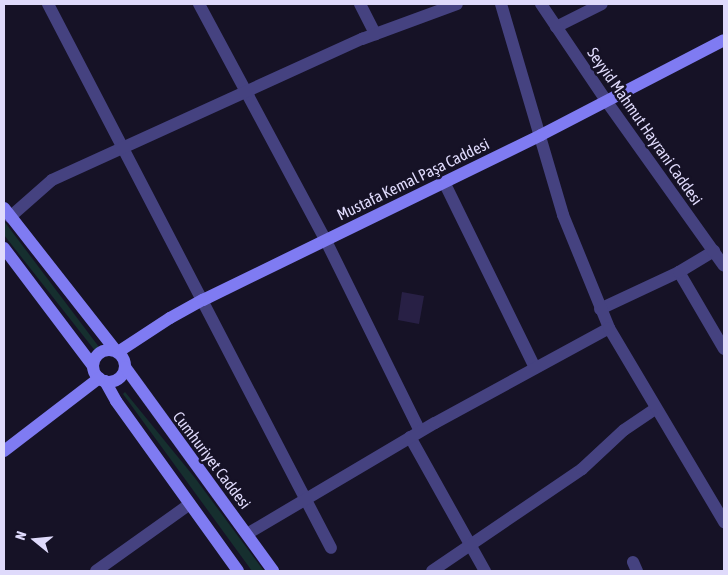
<!DOCTYPE html>
<html>
<head>
<meta charset="utf-8">
<style>
  body { margin:0 }
  #map { position:relative; width:728px; height:575px; overflow:hidden; background:#161226; font-family:"Asap Condensed",sans-serif }
  div>[style] { position:absolute }
  [style*='--x'] { left:calc(var(--x)*1px); top:calc(var(--y)*1px); width:calc(var(--w)*1px); rotate:calc(var(--a)*1deg) }
  .green>* { inset:0; background:#162f2f }
  .building>* { inset:0; background:#282045 }
  .minor>* { height:12px; margin:-6px; padding:0 6px; transform-origin:6px; border-radius:6px; background:#454280 }
  .tertiary>* { height:12px; margin:-6px; padding:0 6px; transform-origin:6px; border-radius:6px; background:#454280 }
  .secondary>* { height:12px; margin:-6px; padding:0 6px; transform-origin:6px; border-radius:6px; background:#7f7bf2 }
  .secondary>.ring { margin:-6px; padding:0; box-sizing:content-box; background:none; border:12px solid #7f7bf2; border-radius:50% }
  span { translate:-50% -50%; white-space:nowrap; text-align:center; line-height:1.15; -webkit-text-stroke:5px #161226; paint-order:stroke }
  .street-label { font-size:16px; color:#dfdafb }
  .frame { position:absolute; inset:0; border:5px solid #dfdafb; pointer-events:none }
  .north { position:absolute; left:10px; top:515px; width:50px; height:50px; -webkit-text-stroke:4px #161226; paint-order:stroke; rotate:287deg; font-size:14px; font-weight:700; line-height:20px; text-align:center; color:#dfdafb }
  .north::after { content:''; display:block; margin:auto; width:18px; height:22px; background:#dfdafb; clip-path:polygon(50% 0,100% 100%,50% 72%,0 100%) }
</style>
</head>
<body>
<div id="map">
  <div class="green">
    <div style="clip-path:polygon(4px 221px,99px 347px,96px 352px,4px 235px)"></div>
    <div style="clip-path:polygon(125px 392px,195px 478px,264px 571px,252px 571px,123px 394px)"></div>
  </div>
  <div class="building">
    <div style="clip-path:polygon(402px 292px,424px 296px,419px 324px,398px 320px)"></div>
  </div>
  <div class="minor">
    <div style="--x:48;--y:4;--w:613;--a:62.52"></div>
    <div style="--x:199;--y:4;--w:267;--a:61.8"></div>
    <div style="--x:325;--y:239;--w:214;--a:63.7"></div>
    <div style="--x:360;--y:4;--w:34;--a:63"></div>
    <div style="--x:556;--y:27;--w:51;--a:-26.6"></div>
    <div style="--x:444;--y:182;--w:207;--a:63.9"></div>
    <div style="--x:10;--y:217;--w:56;--a:-41.4"></div>
    <div style="--x:52;--y:180;--w:341;--a:-24.5"></div>
    <div style="--x:362;--y:39;--w:101;--a:-20.2"></div>
    <div style="--x:679;--y:272;--w:89;--a:59.7"></div>
    <div style="--x:600;--y:309;--w:87;--a:-25.1"></div>
    <div style="--x:679;--y:272;--w:41;--a:-31"></div>
    <div style="--x:410;--y:437;--w:154;--a:60.8"></div>
    <div style="--x:247;--y:534;--w:218;--a:-30.6"></div>
    <div style="--x:435;--y:423;--w:198;--a:-28.6"></div>
    <div style="--x:633;--y:562;--w:10;--a:66"></div>
    <div style="--x:96;--y:571;--w:115;--a:-35.5"></div>
    <div style="--x:432;--y:571;--w:181;--a:-34.2"></div>
    <div style="--x:582;--y:469;--w:57;--a:-42.9"></div>
    <div style="--x:624;--y:430;--w:37;--a:-34"></div>
  </div>
  <div class="tertiary">
    <div style="--x:501;--y:4;--w:220;--a:73.6"></div>
    <div style="--x:563;--y:215;--w:122;--a:67.8"></div>
    <div style="--x:609;--y:328;--w:226;--a:59.3"></div>
    <div style="--x:541;--y:4;--w:118;--a:56"></div>
    <div style="--x:607;--y:102;--w:201;--a:54.5"></div>
  </div>
  <div class="secondary">
    <div style="--x:4;--y:208;--w:182;--a:51.9"></div>
    <div style="--x:4;--y:248;--w:148;--a:53"></div>
    <div class="ring" style="left:93px;top:350px;width:20px;height:20px"></div>
    <div style="--x:118;--y:352;--w:62;--a:-33.2"></div>
    <div style="--x:170;--y:318;--w:38;--a:-29"></div>
    <div style="--x:203;--y:300;--w:376;--a:-26"></div>
    <div style="--x:541;--y:135;--w:206;--a:-27.4"></div>
    <div style="--x:125;--y:367;--w:252;--a:54"></div>
    <div style="--x:105;--y:381;--w:23;--a:61"></div>
    <div style="--x:116;--y:401;--w:209;--a:54.3"></div>
    <div style="--x:4;--y:451;--w:120;--a:-37.5"></div>
  </div>
  <div class="street-label">
    <span style="left:645px;top:126px;rotate:55deg">Seyyid Mahmut Hayrani Caddesi</span>
    <span style="left:413px;top:179px;rotate:-26deg">Mustafa Kemal Paşa Caddesi</span>
    <span style="left:212px;top:460px;rotate:53deg">Cumhuriyet Caddesi</span>
  </div>
  <div class="frame"></div>
  <div class="north">N</div>
</div>
</body>
</html>
